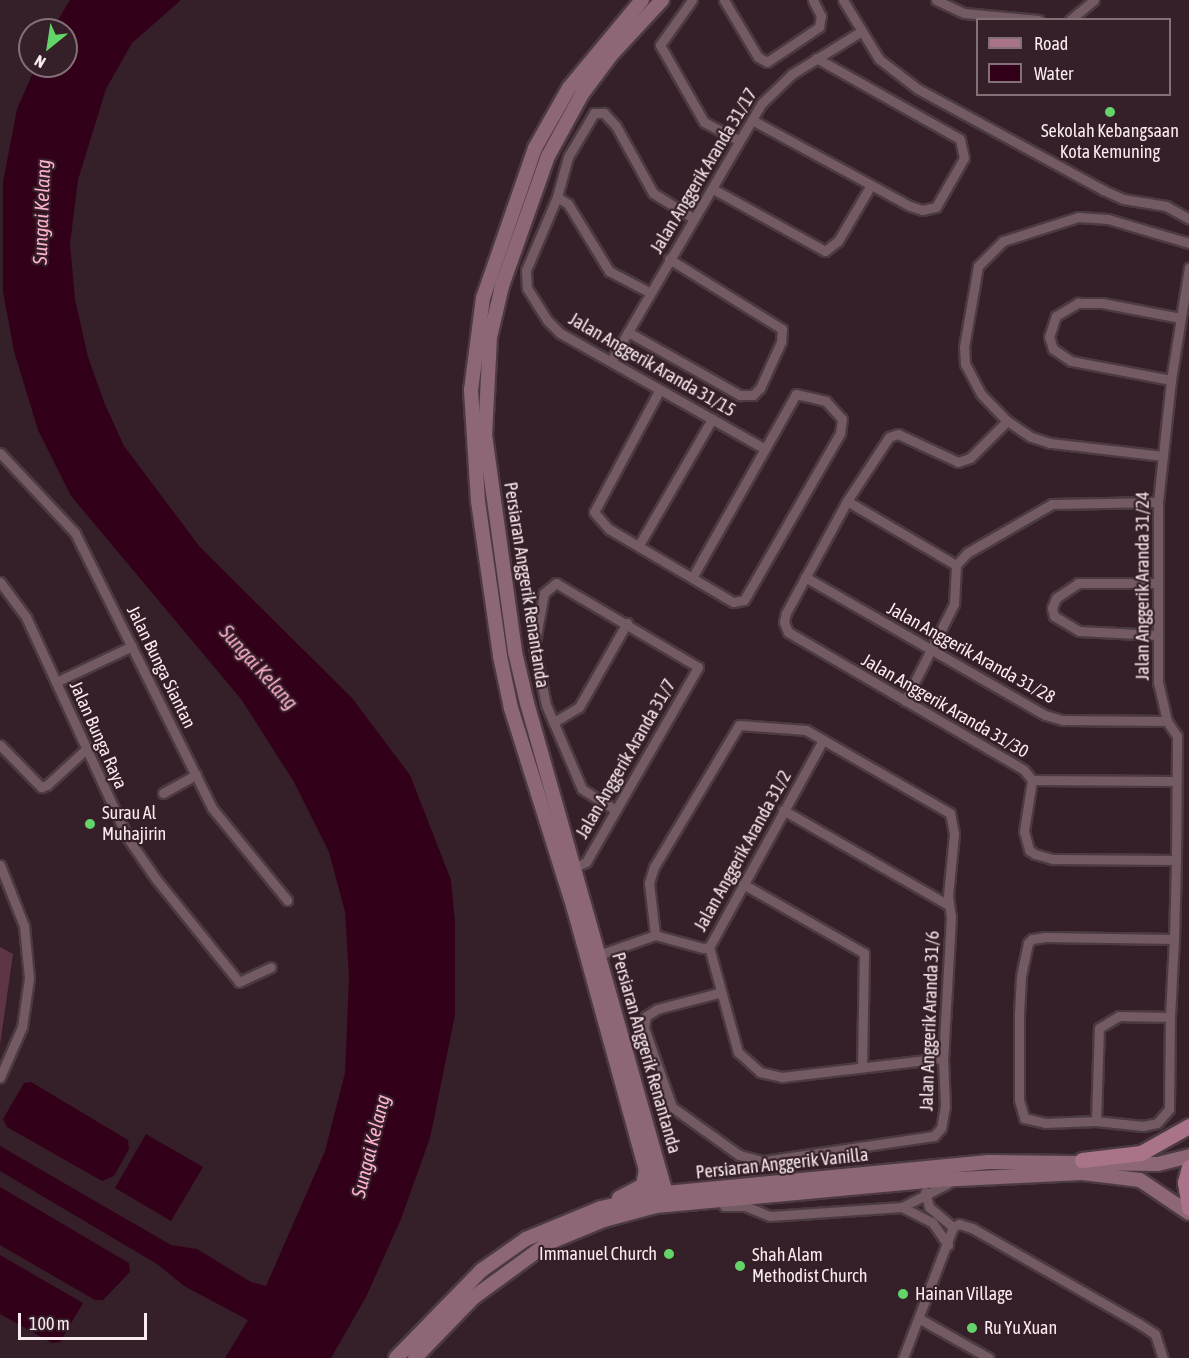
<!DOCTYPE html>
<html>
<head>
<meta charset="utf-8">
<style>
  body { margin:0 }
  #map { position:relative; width:1189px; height:1358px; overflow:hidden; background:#351f28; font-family:"Asap Condensed",sans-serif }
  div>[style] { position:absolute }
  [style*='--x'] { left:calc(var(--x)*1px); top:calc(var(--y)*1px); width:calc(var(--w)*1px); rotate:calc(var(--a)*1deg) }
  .green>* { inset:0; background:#5d3546 }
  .water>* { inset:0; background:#33001a }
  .roads { filter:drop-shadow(2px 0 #4c3a42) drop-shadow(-2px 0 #4c3a42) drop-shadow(0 2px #4c3a42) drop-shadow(0 -2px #4c3a42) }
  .street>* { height:9px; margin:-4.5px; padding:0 4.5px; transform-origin:4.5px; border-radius:4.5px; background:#735a63 }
  .secondary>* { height:14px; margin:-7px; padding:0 7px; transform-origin:7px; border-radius:7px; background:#8e6776 }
  .primary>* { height:15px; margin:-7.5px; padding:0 7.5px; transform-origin:7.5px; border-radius:7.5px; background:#a97489 }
  .dots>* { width:16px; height:16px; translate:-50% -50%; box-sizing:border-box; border:3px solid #351f28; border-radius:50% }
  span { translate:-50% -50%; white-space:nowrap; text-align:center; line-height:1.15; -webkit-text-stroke:4.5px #351f28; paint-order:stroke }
  .poi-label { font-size:18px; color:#faebf0 }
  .left { translate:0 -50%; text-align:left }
  .right { translate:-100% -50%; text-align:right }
  .street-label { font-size:18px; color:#faebf0 }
  .water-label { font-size:20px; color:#feb1cf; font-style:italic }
  .legend { position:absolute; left:976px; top:18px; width:195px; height:78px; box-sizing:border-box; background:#351f28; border:2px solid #847178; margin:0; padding:8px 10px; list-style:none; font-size:18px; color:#faebf0 }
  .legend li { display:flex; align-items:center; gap:12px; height:30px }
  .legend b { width:30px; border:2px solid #847178 }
  .north { position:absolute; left:18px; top:18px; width:60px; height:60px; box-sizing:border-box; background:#351f28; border:2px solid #847178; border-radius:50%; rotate:210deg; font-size:16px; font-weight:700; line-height:24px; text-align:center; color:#faebf0 }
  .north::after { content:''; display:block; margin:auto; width:21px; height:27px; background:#64d468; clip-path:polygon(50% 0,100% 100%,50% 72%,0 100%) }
  .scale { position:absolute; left:18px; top:1313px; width:129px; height:27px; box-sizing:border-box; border:3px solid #faebf0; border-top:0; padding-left:8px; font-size:18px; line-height:21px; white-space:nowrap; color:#faebf0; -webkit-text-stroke:4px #351f28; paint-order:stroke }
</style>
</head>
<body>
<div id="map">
  <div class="green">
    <div style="clip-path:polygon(0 947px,13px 954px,0 1045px)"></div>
  </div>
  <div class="water">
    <div style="clip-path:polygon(70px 0,181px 0,132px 43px,106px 89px,78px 180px,70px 244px,75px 299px,88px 357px,104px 402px,124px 446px,200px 547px,352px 698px,410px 775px,451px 880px,455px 923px,455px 1015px,430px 1138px,401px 1219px,366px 1297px,331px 1358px,225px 1358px,248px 1320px,184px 1286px,157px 1264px,0 1171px,0 1146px,171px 1245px,197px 1249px,251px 1282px,266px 1286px,325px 1151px,345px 1073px,349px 977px,345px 912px,329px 852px,294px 782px,241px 699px,71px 496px,38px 430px,14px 351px,3px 292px,3px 182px,17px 109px,36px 66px,66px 66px,66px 30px,52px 30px)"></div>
    <div style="clip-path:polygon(31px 1082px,128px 1140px,129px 1149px,114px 1176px,102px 1181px,7px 1127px,3px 1119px,24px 1083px)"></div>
    <div style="clip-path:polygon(146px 1134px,203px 1167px,171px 1221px,115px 1188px)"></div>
    <div style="clip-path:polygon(0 1187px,129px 1263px,130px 1272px,103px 1300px,95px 1300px,0 1245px)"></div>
    <div style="clip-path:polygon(0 1255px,83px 1303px,60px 1342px,52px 1343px,0 1314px)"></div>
  </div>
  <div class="roads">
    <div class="street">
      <div style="--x:692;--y:0;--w:55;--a:125.4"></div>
      <div style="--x:660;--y:45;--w:89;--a:60.3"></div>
      <div style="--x:704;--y:122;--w:40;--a:28"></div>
      <div style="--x:724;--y:0;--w:66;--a:59.2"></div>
      <div style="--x:758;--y:57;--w:10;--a:29"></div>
      <div style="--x:767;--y:62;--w:63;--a:-33.9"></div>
      <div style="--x:819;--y:27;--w:11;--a:-80"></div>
      <div style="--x:821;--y:16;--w:18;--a:-117"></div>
      <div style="--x:843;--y:0;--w:69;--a:58.6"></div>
      <div style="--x:879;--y:59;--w:49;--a:37.6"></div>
      <div style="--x:918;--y:89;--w:211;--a:28.6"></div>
      <div style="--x:1103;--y:190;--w:22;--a:24"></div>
      <div style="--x:1123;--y:199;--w:44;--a:9.2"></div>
      <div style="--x:1166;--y:206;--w:26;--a:29"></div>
      <div style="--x:936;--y:0;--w:31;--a:25"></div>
      <div style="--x:964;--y:13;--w:75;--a:5.3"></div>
      <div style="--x:1070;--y:20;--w:31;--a:-40"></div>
      <div style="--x:752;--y:120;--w:180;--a:28.6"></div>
      <div style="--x:910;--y:206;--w:13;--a:18"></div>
      <div style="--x:922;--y:210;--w:14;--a:-12"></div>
      <div style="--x:936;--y:207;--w:56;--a:-60.3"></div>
      <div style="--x:964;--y:158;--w:19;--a:-102"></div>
      <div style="--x:960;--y:139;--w:165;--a:-150.6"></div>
      <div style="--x:713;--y:189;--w:128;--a:29"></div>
      <div style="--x:825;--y:251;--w:16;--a:-38"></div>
      <div style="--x:838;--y:241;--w:65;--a:-59.5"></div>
      <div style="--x:557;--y:197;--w:13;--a:32"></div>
      <div style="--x:568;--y:204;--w:79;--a:58.5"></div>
      <div style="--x:609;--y:271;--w:45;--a:27.7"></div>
      <div style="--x:693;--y:218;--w:47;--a:-148"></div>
      <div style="--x:653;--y:193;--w:77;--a:-118.9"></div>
      <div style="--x:616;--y:126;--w:18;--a:-133"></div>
      <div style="--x:604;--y:113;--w:10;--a:180"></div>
      <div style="--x:594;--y:113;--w:51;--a:120.6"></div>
      <div style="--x:568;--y:157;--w:41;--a:105.4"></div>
      <div style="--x:557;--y:197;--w:79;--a:113"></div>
      <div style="--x:526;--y:270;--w:18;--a:87"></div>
      <div style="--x:527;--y:288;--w:38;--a:58"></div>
      <div style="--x:547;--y:320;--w:18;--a:45"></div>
      <div style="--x:560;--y:333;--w:233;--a:29.5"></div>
      <div style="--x:628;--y:332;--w:129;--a:29.4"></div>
      <div style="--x:740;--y:395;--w:13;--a:0"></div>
      <div style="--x:753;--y:395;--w:10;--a:-45"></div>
      <div style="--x:760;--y:388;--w:51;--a:-65.5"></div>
      <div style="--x:781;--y:342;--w:13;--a:-86"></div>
      <div style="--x:782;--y:329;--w:133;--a:-148.2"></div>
      <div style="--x:611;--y:361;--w:299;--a:-59.7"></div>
      <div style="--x:762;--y:103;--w:42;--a:-44"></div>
      <div style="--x:792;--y:74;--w:80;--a:-31.7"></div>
      <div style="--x:1171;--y:380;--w:102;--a:-169.2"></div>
      <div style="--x:1071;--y:361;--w:22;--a:-146"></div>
      <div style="--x:1053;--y:349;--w:13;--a:-108"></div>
      <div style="--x:1049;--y:337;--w:22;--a:-72"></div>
      <div style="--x:1056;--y:316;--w:26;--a:-31"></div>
      <div style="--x:1078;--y:303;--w:24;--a:0"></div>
      <div style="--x:1102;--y:303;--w:80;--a:10.8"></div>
      <div style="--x:659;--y:391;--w:137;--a:118.2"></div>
      <div style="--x:594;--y:512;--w:23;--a:49"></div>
      <div style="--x:609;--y:529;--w:144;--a:30.5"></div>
      <div style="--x:733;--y:602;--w:11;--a:-10"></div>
      <div style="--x:744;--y:600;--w:6;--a:-59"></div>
      <div style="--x:747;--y:595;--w:187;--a:-60.1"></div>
      <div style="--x:840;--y:433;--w:14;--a:-82"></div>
      <div style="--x:842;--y:419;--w:24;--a:-132"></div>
      <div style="--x:826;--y:401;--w:31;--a:-167"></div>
      <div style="--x:796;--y:394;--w:211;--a:119.5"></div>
      <div style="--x:1007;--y:421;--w:52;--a:135"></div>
      <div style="--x:970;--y:458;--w:13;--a:162"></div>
      <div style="--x:958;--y:462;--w:66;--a:-155"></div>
      <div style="--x:898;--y:434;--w:9;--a:162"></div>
      <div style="--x:889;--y:437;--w:77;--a:123.3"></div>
      <div style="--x:847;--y:501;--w:128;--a:118.6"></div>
      <div style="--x:786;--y:613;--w:9;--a:103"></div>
      <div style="--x:784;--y:622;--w:11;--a:68"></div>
      <div style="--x:788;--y:632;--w:273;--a:30.3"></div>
      <div style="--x:1024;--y:770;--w:13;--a:51"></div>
      <div style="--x:1032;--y:780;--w:142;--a:0.4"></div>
      <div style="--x:0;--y:453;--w:110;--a:46.8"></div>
      <div style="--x:75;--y:533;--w:307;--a:63.5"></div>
      <div style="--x:212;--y:808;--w:119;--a:50.8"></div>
      <div style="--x:1163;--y:456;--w:114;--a:-173.4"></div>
      <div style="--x:1050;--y:443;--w:20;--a:-162"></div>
      <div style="--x:1031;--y:437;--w:29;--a:-146"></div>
      <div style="--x:1007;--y:421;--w:37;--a:-134"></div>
      <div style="--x:981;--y:394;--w:34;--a:-118"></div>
      <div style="--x:965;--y:364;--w:17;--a:-93"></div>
      <div style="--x:964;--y:347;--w:82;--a:-80.2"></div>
      <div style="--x:978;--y:266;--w:35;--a:-45"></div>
      <div style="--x:1003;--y:241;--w:79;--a:-17.7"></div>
      <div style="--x:1078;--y:217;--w:30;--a:4"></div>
      <div style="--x:1108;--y:219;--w:84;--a:16.5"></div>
      <div style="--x:847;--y:501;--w:126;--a:30.4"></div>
      <div style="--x:639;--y:545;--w:146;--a:-59.9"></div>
      <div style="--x:805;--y:577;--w:277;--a:29.9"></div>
      <div style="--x:1045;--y:715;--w:19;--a:16"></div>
      <div style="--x:1063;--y:720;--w:104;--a:0.6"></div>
      <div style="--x:0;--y:582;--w:44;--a:53.4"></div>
      <div style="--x:26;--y:617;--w:242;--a:65.3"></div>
      <div style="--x:127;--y:837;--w:51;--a:55.4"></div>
      <div style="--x:156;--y:879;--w:132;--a:51.1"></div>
      <div style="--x:239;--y:982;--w:35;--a:-25"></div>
      <div style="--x:1157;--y:635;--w:78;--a:-177.1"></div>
      <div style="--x:1079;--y:631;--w:29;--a:-149"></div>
      <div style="--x:1054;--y:616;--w:8;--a:-104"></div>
      <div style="--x:1052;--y:608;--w:11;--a:-68"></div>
      <div style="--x:1056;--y:598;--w:27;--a:-34"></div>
      <div style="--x:1078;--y:583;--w:79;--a:0"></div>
      <div style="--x:56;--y:682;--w:84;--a:-25.3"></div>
      <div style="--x:905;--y:701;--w:109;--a:-63.2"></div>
      <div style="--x:954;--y:604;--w:39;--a:-87"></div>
      <div style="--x:956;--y:565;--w:16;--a:-47"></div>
      <div style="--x:967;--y:553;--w:98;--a:-30"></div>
      <div style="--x:1052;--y:504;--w:106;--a:-1.1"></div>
      <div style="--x:554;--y:722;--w:29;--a:-31"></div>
      <div style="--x:579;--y:707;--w:97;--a:-60.3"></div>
      <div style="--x:823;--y:740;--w:236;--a:118.8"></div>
      <div style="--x:709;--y:947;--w:109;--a:74.6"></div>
      <div style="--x:738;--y:1052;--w:30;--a:42"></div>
      <div style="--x:760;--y:1072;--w:23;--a:13"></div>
      <div style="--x:782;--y:1077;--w:162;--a:-6.7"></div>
      <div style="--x:0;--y:745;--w:59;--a:45.7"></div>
      <div style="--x:41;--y:787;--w:6;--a:-18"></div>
      <div style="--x:47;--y:785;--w:52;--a:-42.6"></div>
      <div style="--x:1032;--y:780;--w:52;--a:98.9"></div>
      <div style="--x:1024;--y:831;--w:20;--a:75"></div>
      <div style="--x:1029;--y:850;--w:7;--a:34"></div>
      <div style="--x:1035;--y:854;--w:19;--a:16"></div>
      <div style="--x:1053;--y:859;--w:123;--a:0.5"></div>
      <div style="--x:163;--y:793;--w:38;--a:-29"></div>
      <div style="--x:783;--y:810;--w:190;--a:29.9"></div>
      <div style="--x:0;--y:865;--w:66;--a:68.5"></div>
      <div style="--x:24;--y:926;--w:52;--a:84.5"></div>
      <div style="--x:29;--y:978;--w:49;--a:98.1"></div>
      <div style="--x:22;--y:1027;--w:55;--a:113.7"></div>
      <div style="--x:575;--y:867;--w:12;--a:-24"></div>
      <div style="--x:586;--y:862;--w:225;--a:-60.1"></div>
      <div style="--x:698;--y:667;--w:165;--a:-149.4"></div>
      <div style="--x:556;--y:583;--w:16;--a:140"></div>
      <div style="--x:544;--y:593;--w:55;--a:100.5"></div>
      <div style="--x:534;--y:647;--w:59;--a:78.3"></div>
      <div style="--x:546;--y:705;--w:91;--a:66.8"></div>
      <div style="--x:582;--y:789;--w:39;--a:32"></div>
      <div style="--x:743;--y:884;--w:139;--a:29.7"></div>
      <div style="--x:864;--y:953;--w:113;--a:91"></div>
      <div style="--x:655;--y:935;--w:52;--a:-96.6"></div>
      <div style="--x:649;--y:883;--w:17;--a:-73"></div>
      <div style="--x:654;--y:867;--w:165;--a:-59.1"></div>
      <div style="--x:739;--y:725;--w:67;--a:4.3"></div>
      <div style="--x:806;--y:730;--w:166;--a:30"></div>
      <div style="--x:950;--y:813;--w:21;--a:79"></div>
      <div style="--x:954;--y:834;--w:62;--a:95.5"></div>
      <div style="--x:948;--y:896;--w:21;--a:82"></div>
      <div style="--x:951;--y:917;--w:141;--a:93.2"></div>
      <div style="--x:943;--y:1058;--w:48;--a:87.6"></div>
      <div style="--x:945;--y:1106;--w:22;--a:100"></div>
      <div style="--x:941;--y:1128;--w:11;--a:131"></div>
      <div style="--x:934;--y:1136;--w:174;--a:171.7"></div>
      <div style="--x:762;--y:1161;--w:24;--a:-165"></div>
      <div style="--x:739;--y:1155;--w:82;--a:-144.4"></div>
      <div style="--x:672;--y:1107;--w:84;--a:-109.5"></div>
      <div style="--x:644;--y:1028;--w:12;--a:-81"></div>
      <div style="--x:646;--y:1016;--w:13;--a:-32"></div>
      <div style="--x:657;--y:1009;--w:64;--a:-14.5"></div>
      <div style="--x:1174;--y:939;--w:129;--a:-179.1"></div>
      <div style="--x:1045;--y:937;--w:13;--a:171"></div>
      <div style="--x:1032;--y:939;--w:6;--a:135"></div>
      <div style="--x:1028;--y:943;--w:34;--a:102"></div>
      <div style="--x:1021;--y:976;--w:36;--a:93"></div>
      <div style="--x:1019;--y:1012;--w:88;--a:90"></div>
      <div style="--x:1019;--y:1100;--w:19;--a:74"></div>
      <div style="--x:1024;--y:1118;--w:22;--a:13"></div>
      <div style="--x:1045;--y:1123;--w:51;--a:-2.2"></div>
      <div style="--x:1096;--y:1121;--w:47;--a:6.1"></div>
      <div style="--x:1143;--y:1126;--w:14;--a:-12"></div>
      <div style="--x:1157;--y:1123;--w:18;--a:-49"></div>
      <div style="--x:1169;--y:1109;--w:92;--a:-89.4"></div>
      <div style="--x:1170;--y:1017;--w:78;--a:-87.1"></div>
      <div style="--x:1174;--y:939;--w:79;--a:-88.5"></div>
      <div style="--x:1176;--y:860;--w:124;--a:-89.5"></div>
      <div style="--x:1177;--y:736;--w:18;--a:-124"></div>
      <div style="--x:1167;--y:721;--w:39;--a:-103"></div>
      <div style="--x:1158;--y:683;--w:181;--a:-90"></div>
      <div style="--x:1158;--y:502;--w:123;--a:-83.9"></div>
      <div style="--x:1171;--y:380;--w:114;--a:-80.9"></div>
      <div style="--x:593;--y:957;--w:66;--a:-19.5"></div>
      <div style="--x:655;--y:935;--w:50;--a:15.2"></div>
      <div style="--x:703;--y:948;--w:6;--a:-9"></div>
      <div style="--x:1096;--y:1121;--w:93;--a:-88.2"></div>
      <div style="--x:1099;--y:1028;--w:23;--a:-31"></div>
      <div style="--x:1119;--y:1016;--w:51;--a:1.1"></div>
      <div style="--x:925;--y:1192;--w:16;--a:75"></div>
      <div style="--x:929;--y:1207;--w:31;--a:40"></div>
      <div style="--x:724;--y:1206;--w:21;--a:0"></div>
      <div style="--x:745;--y:1206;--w:27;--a:22"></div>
      <div style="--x:770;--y:1216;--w:132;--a:-3.9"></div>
      <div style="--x:902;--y:1207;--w:51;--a:-27.1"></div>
      <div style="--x:902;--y:1207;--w:34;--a:27"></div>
      <div style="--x:932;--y:1222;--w:28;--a:55"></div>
      <div style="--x:953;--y:1227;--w:7;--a:-27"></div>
      <div style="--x:959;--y:1224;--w:14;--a:17"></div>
      <div style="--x:972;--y:1228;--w:191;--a:29.8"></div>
      <div style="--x:1138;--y:1323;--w:20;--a:33"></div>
      <div style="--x:1155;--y:1334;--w:25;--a:72"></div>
      <div style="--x:920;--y:1319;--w:79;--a:29.5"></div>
      <div style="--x:903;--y:1358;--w:140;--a:-69.1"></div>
    </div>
    <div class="secondary">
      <div style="--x:642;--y:0;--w:114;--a:129.7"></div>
      <div style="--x:569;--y:88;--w:69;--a:119.5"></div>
      <div style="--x:535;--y:148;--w:159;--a:109.1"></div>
      <div style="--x:483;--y:298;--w:93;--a:97.4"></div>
      <div style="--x:471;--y:390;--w:111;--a:86.4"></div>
      <div style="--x:478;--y:501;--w:157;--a:81.9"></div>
      <div style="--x:500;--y:656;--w:53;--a:78.1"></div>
      <div style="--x:511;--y:708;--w:211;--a:72.6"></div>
      <div style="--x:574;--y:909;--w:308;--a:74.6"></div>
      <div style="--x:662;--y:0;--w:75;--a:132.8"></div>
      <div style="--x:611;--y:55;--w:49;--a:126.6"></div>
      <div style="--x:582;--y:94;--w:71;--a:118.7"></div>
      <div style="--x:548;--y:156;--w:138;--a:109.5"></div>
      <div style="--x:502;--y:286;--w:52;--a:103.2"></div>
      <div style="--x:490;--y:337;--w:98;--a:92.9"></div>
      <div style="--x:485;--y:435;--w:219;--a:82.1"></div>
      <div style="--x:515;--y:652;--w:52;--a:76.8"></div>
      <div style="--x:527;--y:703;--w:521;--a:74.18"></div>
      <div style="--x:619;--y:1198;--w:27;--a:-28"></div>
      <div style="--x:643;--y:1185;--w:16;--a:-79"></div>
      <div style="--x:396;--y:1358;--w:123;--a:-45.7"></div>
      <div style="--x:482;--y:1270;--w:54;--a:-35.2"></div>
      <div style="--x:526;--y:1239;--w:81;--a:-22.5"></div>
      <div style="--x:601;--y:1208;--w:67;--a:-13"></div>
      <div style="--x:666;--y:1193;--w:324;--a:-5.5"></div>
      <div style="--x:989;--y:1162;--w:169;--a:0.7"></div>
      <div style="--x:1158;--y:1164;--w:32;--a:-14"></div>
      <div style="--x:415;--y:1358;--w:85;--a:-46"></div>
      <div style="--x:474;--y:1297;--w:92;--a:-36.1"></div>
      <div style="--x:548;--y:1243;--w:61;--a:-22.3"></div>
      <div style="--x:604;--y:1220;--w:54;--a:-15.1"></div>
      <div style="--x:656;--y:1206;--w:282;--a:-5.3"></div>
      <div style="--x:937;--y:1180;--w:145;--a:-2.8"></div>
      <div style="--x:1082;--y:1173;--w:58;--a:6.9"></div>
      <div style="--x:1140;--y:1180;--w:59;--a:34"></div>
    </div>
    <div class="primary">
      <div style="--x:1082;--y:1160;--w:59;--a:-6.8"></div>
      <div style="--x:1141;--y:1153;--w:55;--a:-29.4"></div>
      <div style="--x:1189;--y:1167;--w:16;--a:105"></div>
      <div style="--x:1185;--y:1182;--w:26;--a:81"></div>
    </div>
  </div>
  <div class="dots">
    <div style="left:1110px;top:112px;background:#64d468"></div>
    <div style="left:90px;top:824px;background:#64d468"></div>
    <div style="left:669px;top:1254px;background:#64d468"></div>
    <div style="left:740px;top:1266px;background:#64d468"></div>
    <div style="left:903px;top:1294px;background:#64d468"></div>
    <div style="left:972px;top:1328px;background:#64d468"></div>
  </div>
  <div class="poi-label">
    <span style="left:1110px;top:142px">Sekolah Kebangsaan<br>Kota Kemuning</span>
    <span class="left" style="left:102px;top:824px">Surau Al<br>Muhajirin</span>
    <span class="right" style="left:657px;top:1254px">Immanuel Church</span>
    <span class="left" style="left:752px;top:1266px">Shah Alam<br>Methodist Church</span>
    <span class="left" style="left:915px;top:1294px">Hainan Village</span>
    <span class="left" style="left:984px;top:1328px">Ru Yu Xuan</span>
  </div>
  <div class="street-label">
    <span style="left:704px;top:171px;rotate:-59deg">Jalan Anggerik Aranda 31/17</span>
    <span style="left:652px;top:365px;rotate:30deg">Jalan Anggerik Aranda 31/15</span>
    <span style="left:526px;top:585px;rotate:81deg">Persiaran Anggerik Renantanda</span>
    <span style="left:1143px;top:586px;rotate:-90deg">Jalan Anggerik Aranda 31/24</span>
    <span style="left:971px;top:653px;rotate:29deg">Jalan Anggerik Aranda 31/28</span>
    <span style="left:161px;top:667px;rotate:64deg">Jalan Bunga Siantan</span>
    <span style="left:945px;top:706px;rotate:30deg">Jalan Anggerik Aranda 31/30</span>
    <span style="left:98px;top:735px;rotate:66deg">Jalan Bunga Raya</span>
    <span style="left:626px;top:759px;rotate:-60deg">Jalan Anggerik Aranda 31/7</span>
    <span style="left:743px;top:851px;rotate:-61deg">Jalan Anggerik Aranda 31/2</span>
    <span style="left:930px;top:1021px;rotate:-88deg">Jalan Anggerik Aranda 31/6</span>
    <span style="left:646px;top:1053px;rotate:74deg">Persiaran Anggerik Renantanda</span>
    <span style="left:782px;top:1164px;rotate:-6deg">Persiaran Anggerik Vanilla</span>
  </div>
  <div class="water-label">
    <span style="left:41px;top:212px;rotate:-88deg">Sungai Kelang</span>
    <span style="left:259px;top:667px;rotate:48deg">Sungai Kelang</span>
    <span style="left:370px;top:1146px;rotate:-76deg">Sungai Kelang</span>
  </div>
  <ul class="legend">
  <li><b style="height:8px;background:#a97489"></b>Road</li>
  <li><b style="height:16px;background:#33001a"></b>Water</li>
  </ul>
  <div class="north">N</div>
  <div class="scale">100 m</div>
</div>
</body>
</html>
